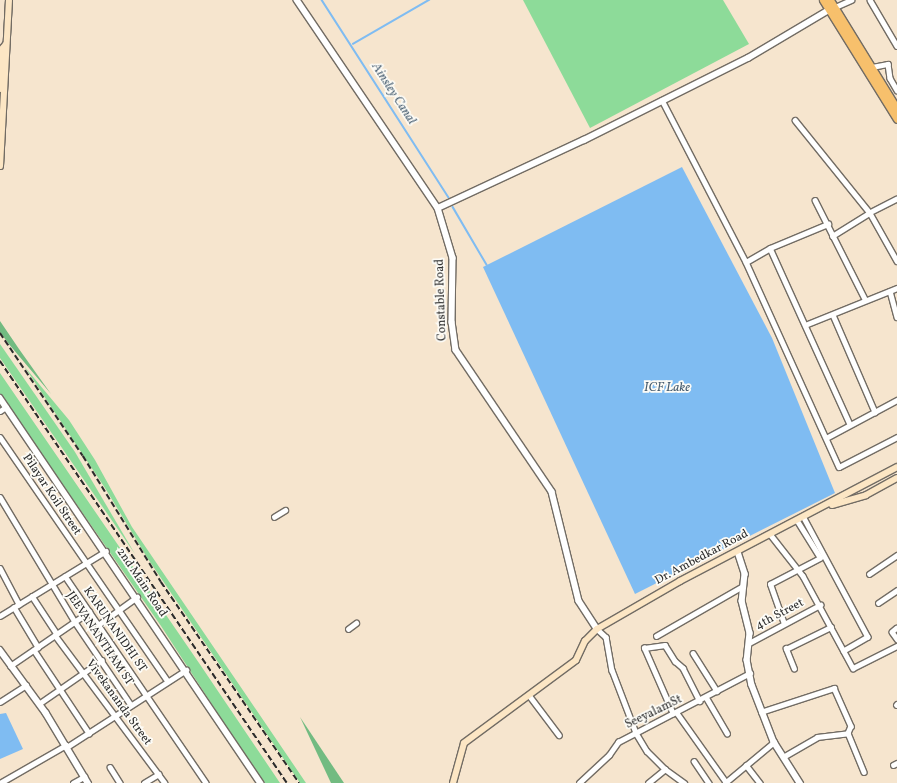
<!DOCTYPE html>
<html>
<head>
<meta charset="utf-8">
<style>
  body { margin:0 }
  #map { position:relative; width:897px; height:783px; overflow:hidden; background:#f6e5ce; font-family:Vollkorn,serif }
  div>[style] { position:absolute }
  [style*='--x'] { left:calc(var(--x)*1px); top:calc(var(--y)*1px); width:calc(var(--w)*1px); rotate:calc(var(--a)*1deg) }
  .green>* { inset:0; background:#8ddb99 }
  .forest>* { inset:0; background:#72bb81 }
  .water>* { inset:0; background:#7fbcf2 }
  .stream>* { height:1.5px; margin:-0.75px; padding:0 0.75px; transform-origin:0.75px; border-radius:0.75px; background:#7fbcf2 }
  .roads { filter:drop-shadow(1px 0 #726c64) drop-shadow(-1px 0 #726c64) drop-shadow(0 1px #726c64) drop-shadow(0 -1px #726c64) }
  .minor>* { height:4.5px; margin:-2.25px; padding:0 2.25px; transform-origin:2.25px; border-radius:2.25px; background:#fff }
  .tertiary>* { height:5.5px; margin:-2.75px; padding:0 2.75px; transform-origin:2.75px; border-radius:2.75px; background:#fff }
  .secondary>* { height:6px; margin:-3px; padding:0 3px; transform-origin:3px; border-radius:3px; background:#fce6c4 }
  .primary>* { height:7px; margin:-3.5px; padding:0 3.5px; transform-origin:3.5px; border-radius:3.5px; background:#f7c06c }
  .rail>* { height:1.5px; margin-top:-0.75px; transform-origin:0; background:repeating-linear-gradient(90deg,#2b2b2b 0 6px,transparent 0 9px) }
  span { translate:-50% -50%; white-space:nowrap; text-align:center; line-height:1.15; -webkit-text-stroke:3.5px #fdfcf7; paint-order:stroke }
  .street-label { font-size:12px; color:#2b2b2b }
  .water-label { font-size:13px; color:#485e71; font-style:italic }
</style>
</head>
<body>
<div id="map">
  <div class="green">
    <div style="clip-path:polygon(523px 0,723px 0,749px 44px,590px 128px)"></div>
    <div style="clip-path:polygon(0 344px,75px 452px,135px 554px,0 358px)"></div>
    <div style="clip-path:polygon(24px 366px,69px 420px,95px 460px,132px 527px,306px 783px,300px 783px,148px 559px,105px 488px)"></div>
    <div style="clip-path:polygon(0 373px,199px 663px,280px 783px,265px 783px,224px 723px,161px 626px,0 394px)"></div>
  </div>
  <div class="forest">
    <div style="clip-path:polygon(0 321px,19px 349px,51px 394px,8px 343px,0 332px)"></div>
    <div style="clip-path:polygon(300px 717px,344px 783px,331px 783px)"></div>
  </div>
  <div class="water">
    <div style="clip-path:polygon(682px 167px,772px 338px,835px 493px,635px 594px,483px 267px)"></div>
    <div style="clip-path:polygon(6px 713px,23px 749px,0 759px,0 714px)"></div>
  </div>
  <div class="stream">
    <div style="--x:322;--y:0;--w:235;--a:57.3"></div>
    <div style="--x:353;--y:44;--w:88;--a:-30.1"></div>
    <div style="--x:453;--y:207;--w:67;--a:59.6"></div>
  </div>
  <div class="roads">
    <div class="minor">
      <div style="--x:870;--y:0;--w:53;--a:59.6"></div>
      <div style="--x:833;--y:8;--w:20;--a:-24"></div>
      <div style="--x:872;--y:67;--w:16;--a:-11"></div>
      <div style="--x:888;--y:64;--w:14;--a:82"></div>
      <div style="--x:890;--y:78;--w:14;--a:60"></div>
      <div style="--x:662;--y:100;--w:182;--a:62.6"></div>
      <div style="--x:746;--y:262;--w:225;--a:65.6"></div>
      <div style="--x:839;--y:467;--w:65;--a:-27.3"></div>
      <div style="--x:795;--y:120;--w:119;--a:51.1"></div>
      <div style="--x:870;--y:213;--w:44;--a:148.1"></div>
      <div style="--x:897;--y:199;--w:30;--a:153"></div>
      <div style="--x:870;--y:213;--w:55;--a:60.6"></div>
      <div style="--x:815;--y:200;--w:111;--a:63.2"></div>
      <div style="--x:770;--y:248;--w:193;--a:65.6"></div>
      <div style="--x:746;--y:262;--w:28;--a:-30"></div>
      <div style="--x:770;--y:248;--w:63;--a:-22.5"></div>
      <div style="--x:890;--y:291;--w:27;--a:75"></div>
      <div style="--x:833;--y:315;--w:106;--a:66.6"></div>
      <div style="--x:805;--y:325;--w:99;--a:-21.9"></div>
      <div style="--x:0;--y:411;--w:7;--a:-34"></div>
      <div style="--x:0;--y:437;--w:296;--a:55.5"></div>
      <div style="--x:826;--y:438;--w:81;--a:-28.2"></div>
      <div style="--x:0;--y:497;--w:146;--a:59"></div>
      <div style="--x:75;--y:622;--w:100;--a:56"></div>
      <div style="--x:803;--y:516;--w:137;--a:61.8"></div>
      <div style="--x:868;--y:637;--w:28;--a:150"></div>
      <div style="--x:274;--y:517;--w:13;--a:-32"></div>
      <div style="--x:770;--y:534;--w:53;--a:51.8"></div>
      <div style="--x:803;--y:576;--w:105;--a:61.5"></div>
      <div style="--x:853;--y:668;--w:49;--a:-26.6"></div>
      <div style="--x:0;--y:568;--w:41;--a:62.2"></div>
      <div style="--x:869;--y:574;--w:34;--a:-34"></div>
      <div style="--x:65;--y:576;--w:250;--a:55.7"></div>
      <div style="--x:32;--y:596;--w:45;--a:56.7"></div>
      <div style="--x:878;--y:603;--w:23;--a:-34"></div>
      <div style="--x:14;--y:607;--w:47;--a:59"></div>
      <div style="--x:0;--y:616;--w:124;--a:-31.5"></div>
      <div style="--x:784;--y:624;--w:42;--a:-109.3"></div>
      <div style="--x:770;--y:584;--w:56;--a:-27.5"></div>
      <div style="--x:820;--y:558;--w:44;--a:-121.9"></div>
      <div style="--x:98;--y:625;--w:48;--a:-35.7"></div>
      <div style="--x:897;--y:628;--w:6;--a:141"></div>
      <div style="--x:892;--y:632;--w:9;--a:54"></div>
      <div style="--x:348;--y:629;--w:10;--a:-37"></div>
      <div style="--x:597;--y:629;--w:12;--a:42"></div>
      <div style="--x:606;--y:637;--w:34;--a:80"></div>
      <div style="--x:612;--y:670;--w:67;--a:69.1"></div>
      <div style="--x:636;--y:733;--w:21;--a:59"></div>
      <div style="--x:647;--y:751;--w:25;--a:45"></div>
      <div style="--x:665;--y:769;--w:24;--a:36"></div>
      <div style="--x:55;--y:635;--w:184;--a:53.4"></div>
      <div style="--x:656;--y:636;--w:100;--a:-29.9"></div>
      <div style="--x:749;--y:643;--w:81;--a:-28.2"></div>
      <div style="--x:34;--y:650;--w:100;--a:56.5"></div>
      <div style="--x:693;--y:653;--w:45;--a:57.7"></div>
      <div style="--x:10;--y:666;--w:96;--a:-34.4"></div>
      <div style="--x:794;--y:669;--w:22;--a:-112"></div>
      <div style="--x:786;--y:649;--w:50;--a:-26.1"></div>
      <div style="--x:529;--y:695;--w:50;--a:53.1"></div>
      <div style="--x:706;--y:697;--w:42;--a:59.7"></div>
      <div style="--x:0;--y:702;--w:31;--a:-33"></div>
      <div style="--x:40;--y:703;--w:75;--a:-34.7"></div>
      <div style="--x:896;--y:705;--w:1;--a:-45"></div>
      <div style="--x:761;--y:712;--w:77;--a:-18.2"></div>
      <div style="--x:834;--y:688;--w:42;--a:65.9"></div>
      <div style="--x:851;--y:726;--w:8;--a:113"></div>
      <div style="--x:677;--y:713;--w:85;--a:54.6"></div>
      <div style="--x:673;--y:714;--w:72;--a:-113.7"></div>
      <div style="--x:644;--y:648;--w:21;--a:-8"></div>
      <div style="--x:665;--y:645;--w:19;--a:58"></div>
      <div style="--x:675;--y:661;--w:11;--a:41"></div>
      <div style="--x:683;--y:668;--w:37;--a:63"></div>
      <div style="--x:67;--y:747;--w:142;--a:-32.9"></div>
      <div style="--x:783;--y:757;--w:39;--a:-30"></div>
      <div style="--x:817;--y:737;--w:31;--a:-7"></div>
      <div style="--x:848;--y:733;--w:42;--a:67.7"></div>
      <div style="--x:694;--y:761;--w:27;--a:56"></div>
      <div style="--x:746;--y:765;--w:23;--a:52"></div>
      <div style="--x:893;--y:765;--w:4;--a:-27"></div>
      <div style="--x:110;--y:767;--w:19;--a:58"></div>
      <div style="--x:0;--y:783;--w:76;--a:-29.9"></div>
      <div style="--x:73;--y:783;--w:13;--a:-29"></div>
      <div style="--x:144;--y:783;--w:17;--a:-31"></div>
      <div style="--x:579;--y:783;--w:41;--a:-43"></div>
      <div style="--x:609;--y:755;--w:16;--a:-55"></div>
      <div style="--x:618;--y:742;--w:149;--a:-27.6"></div>
      <div style="--x:648;--y:783;--w:22;--a:-39"></div>
      <div style="--x:725;--y:783;--w:64;--a:-39.9"></div>
    </div>
    <div class="tertiary">
      <div style="--x:297;--y:0;--w:251;--a:55.9"></div>
      <div style="--x:438;--y:208;--w:52;--a:73.3"></div>
      <div style="--x:453;--y:258;--w:64;--a:90.9"></div>
      <div style="--x:452;--y:322;--w:28;--a:82"></div>
      <div style="--x:456;--y:350;--w:171;--a:55.9"></div>
      <div style="--x:552;--y:492;--w:112;--a:76.1"></div>
      <div style="--x:579;--y:601;--w:33;--a:57"></div>
      <div style="--x:438;--y:208;--w:161;--a:-25"></div>
      <div style="--x:584;--y:140;--w:183;--a:-26.6"></div>
      <div style="--x:748;--y:58;--w:94;--a:-30.7"></div>
      <div style="--x:0;--y:398;--w:465;--a:55.9"></div>
      <div style="--x:738;--y:552;--w:23;--a:72"></div>
      <div style="--x:745;--y:574;--w:27;--a:96"></div>
      <div style="--x:742;--y:601;--w:33;--a:76"></div>
      <div style="--x:750;--y:633;--w:27;--a:96"></div>
      <div style="--x:747;--y:660;--w:25;--a:79"></div>
      <div style="--x:752;--y:685;--w:61;--a:68.9"></div>
      <div style="--x:774;--y:742;--w:49;--a:57.6"></div>
      <div style="--x:0;--y:650;--w:78;--a:53.9"></div>
      <div style="--x:46;--y:713;--w:82;--a:59"></div>
    </div>
    <div class="secondary">
      <div style="--x:0;--y:89;--w:41;--a:-85.8"></div>
      <div style="--x:3;--y:48;--w:5;--a:-53"></div>
      <div style="--x:0;--y:166;--w:166;--a:-86.9"></div>
      <div style="--x:832;--y:505;--w:35;--a:-16"></div>
      <div style="--x:866;--y:495;--w:35;--a:-29"></div>
      <div style="--x:453;--y:783;--w:41;--a:-74.6"></div>
      <div style="--x:464;--y:743;--w:139;--a:-36.5"></div>
      <div style="--x:576;--y:660;--w:21;--a:-65"></div>
      <div style="--x:585;--y:641;--w:17;--a:-45"></div>
      <div style="--x:597;--y:629;--w:96;--a:-30"></div>
      <div style="--x:680;--y:581;--w:245;--a:-27.7"></div>
    </div>
    <div class="primary">
      <div style="--x:823;--y:0;--w:140;--a:58.1"></div>
      <div style="--x:830;--y:0;--w:128;--a:58.4"></div>
    </div>
  </div>
  <div class="rail">
    <div style="--x:0;--y:333;--w:148;--a:56"></div>
    <div style="--x:83;--y:456;--w:148;--a:58.2"></div>
    <div style="--x:161;--y:582;--w:244;--a:55.5"></div>
    <div style="--x:0;--y:361;--w:510;--a:55.78"></div>
  </div>
  <div class="street-label">
    <span style="left:442px;top:300px;rotate:-92deg">Constable Road</span>
    <span style="left:51px;top:495px;rotate:56deg">Pilayar Koil Street</span>
    <span style="left:702px;top:558px;rotate:-28deg">Dr. Ambedkar Road</span>
    <span style="left:141px;top:583px;rotate:56deg">2nd Main Road</span>
    <span style="left:780px;top:615px;rotate:-28deg">4th Street</span>
    <span style="left:114px;top:630px;rotate:55deg">KARUNANIDHI ST</span>
    <span style="left:99px;top:639px;rotate:56deg">JEEVANANTHAM ST</span>
    <span style="left:118px;top:703px;rotate:54deg">Vivekananda Street</span>
    <span style="left:654px;top:713px;rotate:-26deg">SeeyalamSt</span>
  </div>
  <div class="water-label">
    <span style="left:393px;top:94px;rotate:57deg">Ainsley Canal</span>
    <span style="left:667px;top:388px">ICF Lake</span>
  </div>
</div>
</body>
</html>
